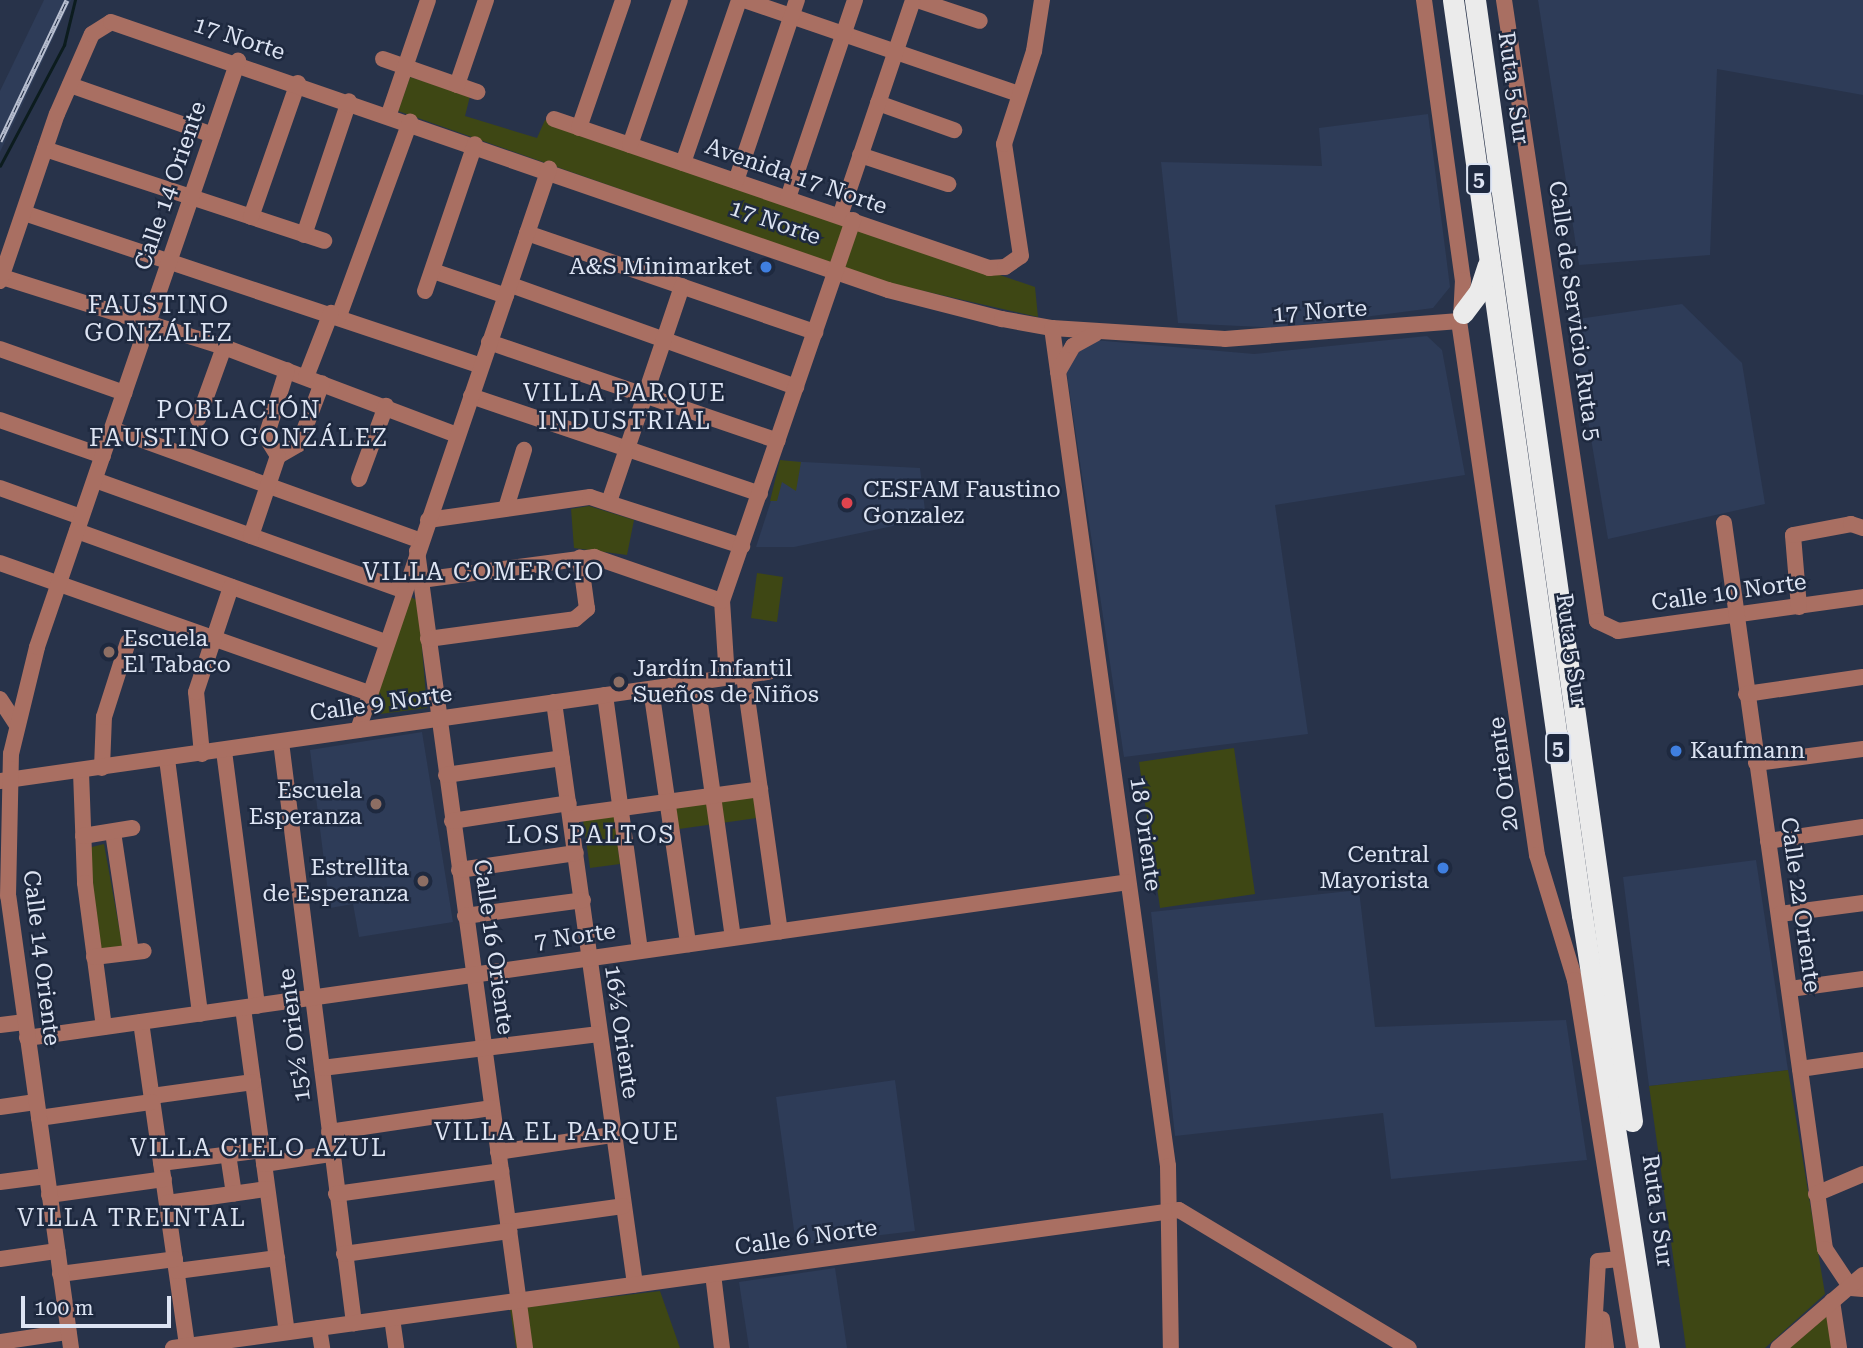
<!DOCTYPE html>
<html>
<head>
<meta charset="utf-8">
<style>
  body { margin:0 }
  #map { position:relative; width:1863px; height:1348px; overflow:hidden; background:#28334a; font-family:"Roboto Serif",serif }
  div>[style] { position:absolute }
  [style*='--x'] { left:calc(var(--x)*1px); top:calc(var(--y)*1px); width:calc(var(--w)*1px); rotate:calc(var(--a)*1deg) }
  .built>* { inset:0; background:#2e3c58 }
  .green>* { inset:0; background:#3e4714 }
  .stream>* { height:2.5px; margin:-1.25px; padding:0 1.25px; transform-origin:1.25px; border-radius:1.25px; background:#0c1c1e }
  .minor>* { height:16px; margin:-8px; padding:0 8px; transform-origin:8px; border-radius:8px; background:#a96f62 }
  .highway>* { height:21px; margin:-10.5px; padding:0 10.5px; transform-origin:10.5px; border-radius:10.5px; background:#ebebeb }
  .rail>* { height:5px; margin-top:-2.5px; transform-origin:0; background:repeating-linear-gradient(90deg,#1e293f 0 8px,#b9c0d1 0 16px); box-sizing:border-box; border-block:2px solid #b9c0d1 }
  .dots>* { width:19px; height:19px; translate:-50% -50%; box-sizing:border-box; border:4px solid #1e293f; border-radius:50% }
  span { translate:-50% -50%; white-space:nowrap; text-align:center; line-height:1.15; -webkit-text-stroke:5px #1e293f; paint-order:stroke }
  .shield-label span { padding:2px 5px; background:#1e293f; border:2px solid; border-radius:5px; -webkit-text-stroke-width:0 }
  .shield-label { font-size:21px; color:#dde4f3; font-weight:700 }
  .street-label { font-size:23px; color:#dde4f3 }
  .poi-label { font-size:23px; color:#dde4f3 }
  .right { translate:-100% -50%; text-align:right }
  .left { translate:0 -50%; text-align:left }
  .neighbourhood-label { font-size:24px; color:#dde4f3; letter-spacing:2px }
  .scale { position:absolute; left:21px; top:1296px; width:150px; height:32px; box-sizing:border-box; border:4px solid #dde4f3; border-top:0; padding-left:9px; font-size:21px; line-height:24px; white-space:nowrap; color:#dde4f3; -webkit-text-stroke:5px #1e293f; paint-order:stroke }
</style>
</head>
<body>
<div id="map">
  <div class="built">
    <div style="clip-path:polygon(44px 0,71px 0,0 152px,0 91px)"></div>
    <div style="clip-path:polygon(1538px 0,1863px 0,1863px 95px,1717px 69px,1710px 255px,1579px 265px)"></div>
    <div style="clip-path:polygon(1428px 114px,1450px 287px,1433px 308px,1280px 328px,1178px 323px,1161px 162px,1322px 166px,1319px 128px)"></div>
    <div style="clip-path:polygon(1682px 304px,1742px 363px,1765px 504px,1608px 539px,1571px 320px)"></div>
    <div style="clip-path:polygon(1427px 336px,1442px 350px,1465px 475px,1275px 505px,1308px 734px,1124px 757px,1066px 368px,1076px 349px,1094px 340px,1254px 354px)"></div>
    <div style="clip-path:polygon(784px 461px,920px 468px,926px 519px,794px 547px,756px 547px)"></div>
    <div style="clip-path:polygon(422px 732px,453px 922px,359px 937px,353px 904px,330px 908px,310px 750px)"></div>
    <div style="clip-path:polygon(1756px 860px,1788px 1070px,1649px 1086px,1623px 877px)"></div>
    <div style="clip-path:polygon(1359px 890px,1375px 1027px,1566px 1020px,1587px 1160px,1391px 1179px,1383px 1113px,1175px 1136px,1151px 912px)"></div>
    <div style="clip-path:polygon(895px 1080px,915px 1231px,796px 1245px,776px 1097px)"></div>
    <div style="clip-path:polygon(835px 1268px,847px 1348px,749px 1348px,739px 1282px)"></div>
  </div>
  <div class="green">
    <div style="clip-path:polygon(410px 77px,470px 96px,465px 116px,537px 138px,545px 120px,1035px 287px,1038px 317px,884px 282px,398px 111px)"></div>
    <div style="clip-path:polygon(780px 460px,801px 462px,796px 491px,782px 482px,777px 501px,770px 501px)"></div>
    <div style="clip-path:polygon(589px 506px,634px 520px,627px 555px,574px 548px,571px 509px)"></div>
    <div style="clip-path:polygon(757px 573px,783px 577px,777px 622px,751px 618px)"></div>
    <div style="clip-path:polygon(411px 597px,418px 601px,427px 708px,364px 716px)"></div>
    <div style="clip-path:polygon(1234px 748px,1255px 894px,1160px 908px,1139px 762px)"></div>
    <div style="clip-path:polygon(753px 796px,757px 818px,679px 829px,668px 809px)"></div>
    <div style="clip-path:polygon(614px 815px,620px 864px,590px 868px,583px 820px)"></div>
    <div style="clip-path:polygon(104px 844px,123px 949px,101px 952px,88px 848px)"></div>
    <div style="clip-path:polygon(1788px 1070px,1825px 1294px,1765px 1348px,1686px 1348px,1649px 1086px)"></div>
    <div style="clip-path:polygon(660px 1291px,680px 1348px,516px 1348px,510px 1309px)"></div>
    <div style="clip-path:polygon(1829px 1311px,1834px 1348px,1786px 1348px)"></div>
  </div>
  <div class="stream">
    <div style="--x:0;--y:166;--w:137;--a:-62.1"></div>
    <div style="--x:64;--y:45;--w:46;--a:-76.3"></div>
  </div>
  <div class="minor">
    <div style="--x:744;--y:0;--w:291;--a:18.9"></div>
    <div style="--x:917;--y:0;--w:66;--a:18.4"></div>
    <div style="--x:1424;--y:0;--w:283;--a:82.1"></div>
    <div style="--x:1463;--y:280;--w:36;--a:93"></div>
    <div style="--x:1504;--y:0;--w:628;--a:81.48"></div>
    <div style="--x:1597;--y:621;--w:23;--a:25"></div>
    <div style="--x:1618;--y:631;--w:247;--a:-7.9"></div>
    <div style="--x:383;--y:59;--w:100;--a:19.3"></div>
    <div style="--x:70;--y:85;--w:151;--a:19.3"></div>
    <div style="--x:457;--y:85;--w:90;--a:-71.2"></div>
    <div style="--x:878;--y:103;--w:81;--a:19.6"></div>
    <div style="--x:389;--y:114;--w:120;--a:-71.1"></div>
    <div style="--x:554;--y:119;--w:460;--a:18.9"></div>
    <div style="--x:989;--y:268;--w:16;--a:-4"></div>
    <div style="--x:1005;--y:267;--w:19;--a:-35"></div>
    <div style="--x:1021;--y:256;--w:113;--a:-98.6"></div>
    <div style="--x:1004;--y:144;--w:98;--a:-72.1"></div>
    <div style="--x:1034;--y:51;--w:52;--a:-81.1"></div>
    <div style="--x:579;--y:128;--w:135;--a:-71"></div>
    <div style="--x:630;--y:145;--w:153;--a:-71"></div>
    <div style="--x:45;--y:149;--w:294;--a:18.2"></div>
    <div style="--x:860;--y:155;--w:93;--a:18.2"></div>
    <div style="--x:683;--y:163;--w:172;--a:-71"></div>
    <div style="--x:736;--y:181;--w:191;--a:-71.4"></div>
    <div style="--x:788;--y:198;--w:209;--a:-71.3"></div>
    <div style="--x:24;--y:213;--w:482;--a:18.5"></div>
    <div style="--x:840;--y:216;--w:228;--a:-71.3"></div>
    <div style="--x:251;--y:217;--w:142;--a:-70.7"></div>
    <div style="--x:527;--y:233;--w:305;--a:19"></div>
    <div style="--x:304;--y:235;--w:141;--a:-71.4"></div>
    <div style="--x:433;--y:271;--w:77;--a:18.9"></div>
    <div style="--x:2;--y:277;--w:233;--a:17.5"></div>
    <div style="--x:224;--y:347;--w:249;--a:20.7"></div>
    <div style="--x:0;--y:281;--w:176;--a:-71.2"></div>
    <div style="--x:57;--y:114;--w:87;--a:-66.4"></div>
    <div style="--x:92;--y:34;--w:22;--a:-32"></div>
    <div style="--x:111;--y:22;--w:822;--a:19.03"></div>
    <div style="--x:888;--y:290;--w:118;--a:14.3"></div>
    <div style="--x:1002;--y:319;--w:51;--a:10.2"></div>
    <div style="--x:1052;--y:328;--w:173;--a:3.6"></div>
    <div style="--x:1225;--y:339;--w:235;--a:-4.4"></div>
    <div style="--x:511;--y:285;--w:303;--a:19.7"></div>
    <div style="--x:425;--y:291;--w:155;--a:-71.2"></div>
    <div style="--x:339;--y:316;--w:207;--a:-69.9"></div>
    <div style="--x:1459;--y:321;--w:540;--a:81.69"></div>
    <div style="--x:1537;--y:855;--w:131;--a:73.1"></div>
    <div style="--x:1575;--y:980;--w:373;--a:80.9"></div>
    <div style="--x:1052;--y:328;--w:846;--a:82.12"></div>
    <div style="--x:1168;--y:1166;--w:182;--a:89.1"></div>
    <div style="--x:489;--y:342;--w:305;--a:18.9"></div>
    <div style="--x:0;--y:349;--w:132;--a:19.5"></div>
    <div style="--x:1058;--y:372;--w:30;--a:-60"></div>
    <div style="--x:1073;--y:346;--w:26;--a:-29"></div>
    <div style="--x:306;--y:377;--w:69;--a:-68.7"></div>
    <div style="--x:471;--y:396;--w:305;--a:18.7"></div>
    <div style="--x:198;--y:419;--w:77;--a:-70.1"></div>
    <div style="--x:0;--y:420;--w:109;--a:19.3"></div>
    <div style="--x:112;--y:429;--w:329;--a:19.9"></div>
    <div style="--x:278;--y:456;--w:22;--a:-122"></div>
    <div style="--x:266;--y:437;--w:70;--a:-72.6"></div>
    <div style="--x:278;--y:456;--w:24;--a:-30"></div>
    <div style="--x:299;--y:444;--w:65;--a:-69.3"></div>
    <div style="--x:359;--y:479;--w:78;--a:-69.7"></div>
    <div style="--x:95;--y:480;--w:327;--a:19.7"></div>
    <div style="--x:0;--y:488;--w:86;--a:19.7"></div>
    <div style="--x:609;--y:502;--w:228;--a:-71.3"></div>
    <div style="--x:506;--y:508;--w:61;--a:-72.8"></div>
    <div style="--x:428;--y:520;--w:164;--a:-8.1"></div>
    <div style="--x:590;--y:497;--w:160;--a:17.9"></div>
    <div style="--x:1724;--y:523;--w:733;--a:82.08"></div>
    <div style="--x:1825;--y:1249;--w:47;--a:56.3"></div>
    <div style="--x:1851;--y:1288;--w:12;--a:5"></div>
    <div style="--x:77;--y:531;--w:327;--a:19.8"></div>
    <div style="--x:251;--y:536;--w:84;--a:-71.4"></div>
    <div style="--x:417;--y:551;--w:804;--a:82.28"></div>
    <div style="--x:0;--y:563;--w:389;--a:19.4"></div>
    <div style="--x:421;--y:580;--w:175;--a:-7.6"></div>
    <div style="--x:594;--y:557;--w:135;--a:19"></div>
    <div style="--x:1799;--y:607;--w:72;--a:-94.8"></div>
    <div style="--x:1793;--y:535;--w:59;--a:-10.7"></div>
    <div style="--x:1851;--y:524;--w:13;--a:18"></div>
    <div style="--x:428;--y:639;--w:148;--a:-7.7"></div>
    <div style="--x:575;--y:619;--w:16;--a:-40"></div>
    <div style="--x:587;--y:609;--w:52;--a:-97.7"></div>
    <div style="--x:744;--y:676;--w:258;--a:82"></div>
    <div style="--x:727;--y:678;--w:77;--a:-93.7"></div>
    <div style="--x:722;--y:601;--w:403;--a:-71"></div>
    <div style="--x:697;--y:682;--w:258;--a:82"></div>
    <div style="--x:651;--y:689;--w:258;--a:81.7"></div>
    <div style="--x:1746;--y:694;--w:118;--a:-8.3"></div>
    <div style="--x:605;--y:695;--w:257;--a:82.2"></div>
    <div style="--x:0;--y:699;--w:30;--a:57"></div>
    <div style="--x:554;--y:702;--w:588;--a:82.08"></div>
    <div style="--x:358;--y:730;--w:593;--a:-71.2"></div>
    <div style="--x:281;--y:742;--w:586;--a:82.84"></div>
    <div style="--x:224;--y:751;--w:257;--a:82.6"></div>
    <div style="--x:202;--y:754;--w:62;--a:-95.5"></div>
    <div style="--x:196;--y:692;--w:111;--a:-71.6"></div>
    <div style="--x:167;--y:759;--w:257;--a:82.6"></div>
    <div style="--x:1756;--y:763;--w:108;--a:-7.5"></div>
    <div style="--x:102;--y:768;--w:51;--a:-87.8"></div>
    <div style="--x:104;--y:717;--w:79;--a:-72.3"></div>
    <div style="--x:81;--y:772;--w:111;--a:87.9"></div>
    <div style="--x:85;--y:883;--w:145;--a:82.5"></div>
    <div style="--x:446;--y:775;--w:117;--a:-8.3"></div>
    <div style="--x:0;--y:781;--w:776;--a:-8.08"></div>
    <div style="--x:571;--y:815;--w:191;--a:-7.8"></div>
    <div style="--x:452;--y:821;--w:118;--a:-8.7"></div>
    <div style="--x:113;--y:832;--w:121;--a:81.5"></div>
    <div style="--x:83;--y:836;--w:50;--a:-9.3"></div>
    <div style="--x:1768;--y:841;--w:96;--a:-8.4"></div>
    <div style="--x:459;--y:870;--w:118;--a:-8.3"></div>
    <div style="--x:1780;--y:914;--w:84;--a:-7.5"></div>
    <div style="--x:465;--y:916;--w:119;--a:-7.7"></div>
    <div style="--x:94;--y:957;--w:50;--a:-6.8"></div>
    <div style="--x:1790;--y:989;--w:74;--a:-7.8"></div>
    <div style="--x:243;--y:1008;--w:327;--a:82.3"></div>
    <div style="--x:141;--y:1022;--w:327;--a:81.9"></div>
    <div style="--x:0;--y:1025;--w:25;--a:-7"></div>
    <div style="--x:27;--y:1038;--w:1112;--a:-8.06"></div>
    <div style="--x:322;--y:1068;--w:277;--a:-7"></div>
    <div style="--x:1800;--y:1069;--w:64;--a:-8.1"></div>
    <div style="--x:152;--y:1096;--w:102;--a:-7.9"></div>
    <div style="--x:0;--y:1107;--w:36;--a:-8"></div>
    <div style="--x:39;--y:1118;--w:114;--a:-8.1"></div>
    <div style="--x:329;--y:1132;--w:165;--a:-8.4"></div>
    <div style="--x:498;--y:1152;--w:115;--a:-8.5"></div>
    <div style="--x:228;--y:1154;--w:40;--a:81.5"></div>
    <div style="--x:161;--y:1163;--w:102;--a:-7.3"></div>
    <div style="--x:264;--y:1164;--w:67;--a:-8.6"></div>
    <div style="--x:0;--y:1182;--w:47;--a:-7.3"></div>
    <div style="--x:336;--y:1194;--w:167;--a:-7.9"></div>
    <div style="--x:1816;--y:1194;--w:51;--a:-23.1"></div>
    <div style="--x:49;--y:1195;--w:116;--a:-7.9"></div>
    <div style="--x:167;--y:1203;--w:101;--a:-8"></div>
    <div style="--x:508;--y:1222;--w:116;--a:-7.9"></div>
    <div style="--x:344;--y:1254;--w:167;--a:-7.9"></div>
    <div style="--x:0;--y:1259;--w:58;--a:-8"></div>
    <div style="--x:177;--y:1271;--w:101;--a:-7.4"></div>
    <div style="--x:60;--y:1274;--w:116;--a:-7.4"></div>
    <div style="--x:713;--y:1274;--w:75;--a:83.1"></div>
    <div style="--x:1832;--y:1301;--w:48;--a:81.5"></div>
    <div style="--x:392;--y:1318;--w:30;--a:82"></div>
    <div style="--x:1602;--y:1319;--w:29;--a:82"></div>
    <div style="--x:319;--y:1328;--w:20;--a:81"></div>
    <div style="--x:0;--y:1342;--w:69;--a:-8.4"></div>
    <div style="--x:71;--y:1348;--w:456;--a:-97.9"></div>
    <div style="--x:8;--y:896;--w:142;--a:-88.8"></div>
    <div style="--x:11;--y:754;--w:110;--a:-76.3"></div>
    <div style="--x:37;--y:647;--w:620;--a:-71.07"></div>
    <div style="--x:173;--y:1348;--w:1015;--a:-7.81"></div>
    <div style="--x:1179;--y:1210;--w:268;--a:31"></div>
    <div style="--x:1593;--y:1348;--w:87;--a:-86.7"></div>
    <div style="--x:1598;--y:1261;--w:22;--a:-5"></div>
    <div style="--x:1778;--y:1348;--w:112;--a:-40.7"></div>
  </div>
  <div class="highway">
    <div style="--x:1453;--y:0;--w:924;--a:81.98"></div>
    <div style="--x:1582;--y:915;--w:438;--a:81.2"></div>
    <div style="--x:1475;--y:0;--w:1132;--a:82.03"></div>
    <div style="--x:1463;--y:313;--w:26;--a:-53"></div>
    <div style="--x:1479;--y:292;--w:28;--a:-72"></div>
  </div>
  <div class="rail">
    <div style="--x:0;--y:141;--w:156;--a:-64.6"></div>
  </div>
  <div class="dots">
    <div style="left:766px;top:267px;background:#3f7fe0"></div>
    <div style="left:847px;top:503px;background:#e0444e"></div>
    <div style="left:109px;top:652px;background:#8d6e63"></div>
    <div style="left:619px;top:682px;background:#8d6e63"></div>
    <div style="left:1676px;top:751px;background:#3f7fe0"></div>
    <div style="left:376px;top:804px;background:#8d6e63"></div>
    <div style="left:1443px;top:868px;background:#3f7fe0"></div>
    <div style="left:423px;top:881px;background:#8d6e63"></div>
  </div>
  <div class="shield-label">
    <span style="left:1479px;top:179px">5</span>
    <span style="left:1558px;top:748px">5</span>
  </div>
  <div class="street-label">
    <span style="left:239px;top:39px;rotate:18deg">17 Norte</span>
    <span style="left:1513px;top:88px;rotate:82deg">Ruta 5 Sur</span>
    <span style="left:796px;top:177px;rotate:19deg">Avenida 17 Norte</span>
    <span style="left:171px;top:186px;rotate:-71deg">Calle 14 Oriente</span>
    <span style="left:775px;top:223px;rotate:19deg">17 Norte</span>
    <span style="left:1574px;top:311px;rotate:82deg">Calle de Servicio Ruta 5</span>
    <span style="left:1320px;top:312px;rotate:-4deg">17 Norte</span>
    <span style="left:1729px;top:593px;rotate:-8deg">Calle 10 Norte</span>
    <span style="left:1571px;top:650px;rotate:82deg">Ruta 5 Sur</span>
    <span style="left:381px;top:704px;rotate:-8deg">Calle 9 Norte</span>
    <span style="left:1504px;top:774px;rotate:-97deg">20 Oriente</span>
    <span style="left:1145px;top:834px;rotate:82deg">18 Oriente</span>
    <span style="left:1800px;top:905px;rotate:82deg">Calle 22 Oriente</span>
    <span style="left:575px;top:937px;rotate:-8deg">7 Norte</span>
    <span style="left:493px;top:947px;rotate:82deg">Calle 16 Oriente</span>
    <span style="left:41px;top:958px;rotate:83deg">Calle 14 Oriente</span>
    <span style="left:621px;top:1032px;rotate:82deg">16½ Oriente</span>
    <span style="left:295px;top:1035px;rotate:-97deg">15½ Oriente</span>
    <span style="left:1657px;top:1211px;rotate:82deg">Ruta 5 Sur</span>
    <span style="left:806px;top:1238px;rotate:-8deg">Calle 6 Norte</span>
  </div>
  <div class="poi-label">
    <span class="right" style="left:752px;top:267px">A&amp;S Minimarket</span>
    <span class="left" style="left:863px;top:503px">CESFAM Faustino<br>Gonzalez</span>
    <span class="left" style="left:123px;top:652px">Escuela<br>El Tabaco</span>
    <span class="left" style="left:633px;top:682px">Jardín Infantil<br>Sueños de Niños</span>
    <span class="left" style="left:1690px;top:751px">Kaufmann</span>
    <span class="right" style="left:362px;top:804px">Escuela<br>Esperanza</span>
    <span class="right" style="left:1429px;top:868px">Central<br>Mayorista</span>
    <span class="right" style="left:409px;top:881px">Estrellita<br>de Esperanza</span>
  </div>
  <div class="neighbourhood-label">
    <span style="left:159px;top:320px">FAUSTINO<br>GONZÁLEZ</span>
    <span style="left:625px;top:408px">VILLA PARQUE<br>INDUSTRIAL</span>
    <span style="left:239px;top:425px">POBLACIÓN<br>FAUSTINO GONZÁLEZ</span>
    <span style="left:484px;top:573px">VILLA COMERCIO</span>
    <span style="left:591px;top:836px">LOS PALTOS</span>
    <span style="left:557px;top:1133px">VILLA EL PARQUE</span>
    <span style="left:259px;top:1149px">VILLA CIELO AZUL</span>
    <span style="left:132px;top:1219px">VILLA TREINTAL</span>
  </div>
  <div class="scale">100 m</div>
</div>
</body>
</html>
